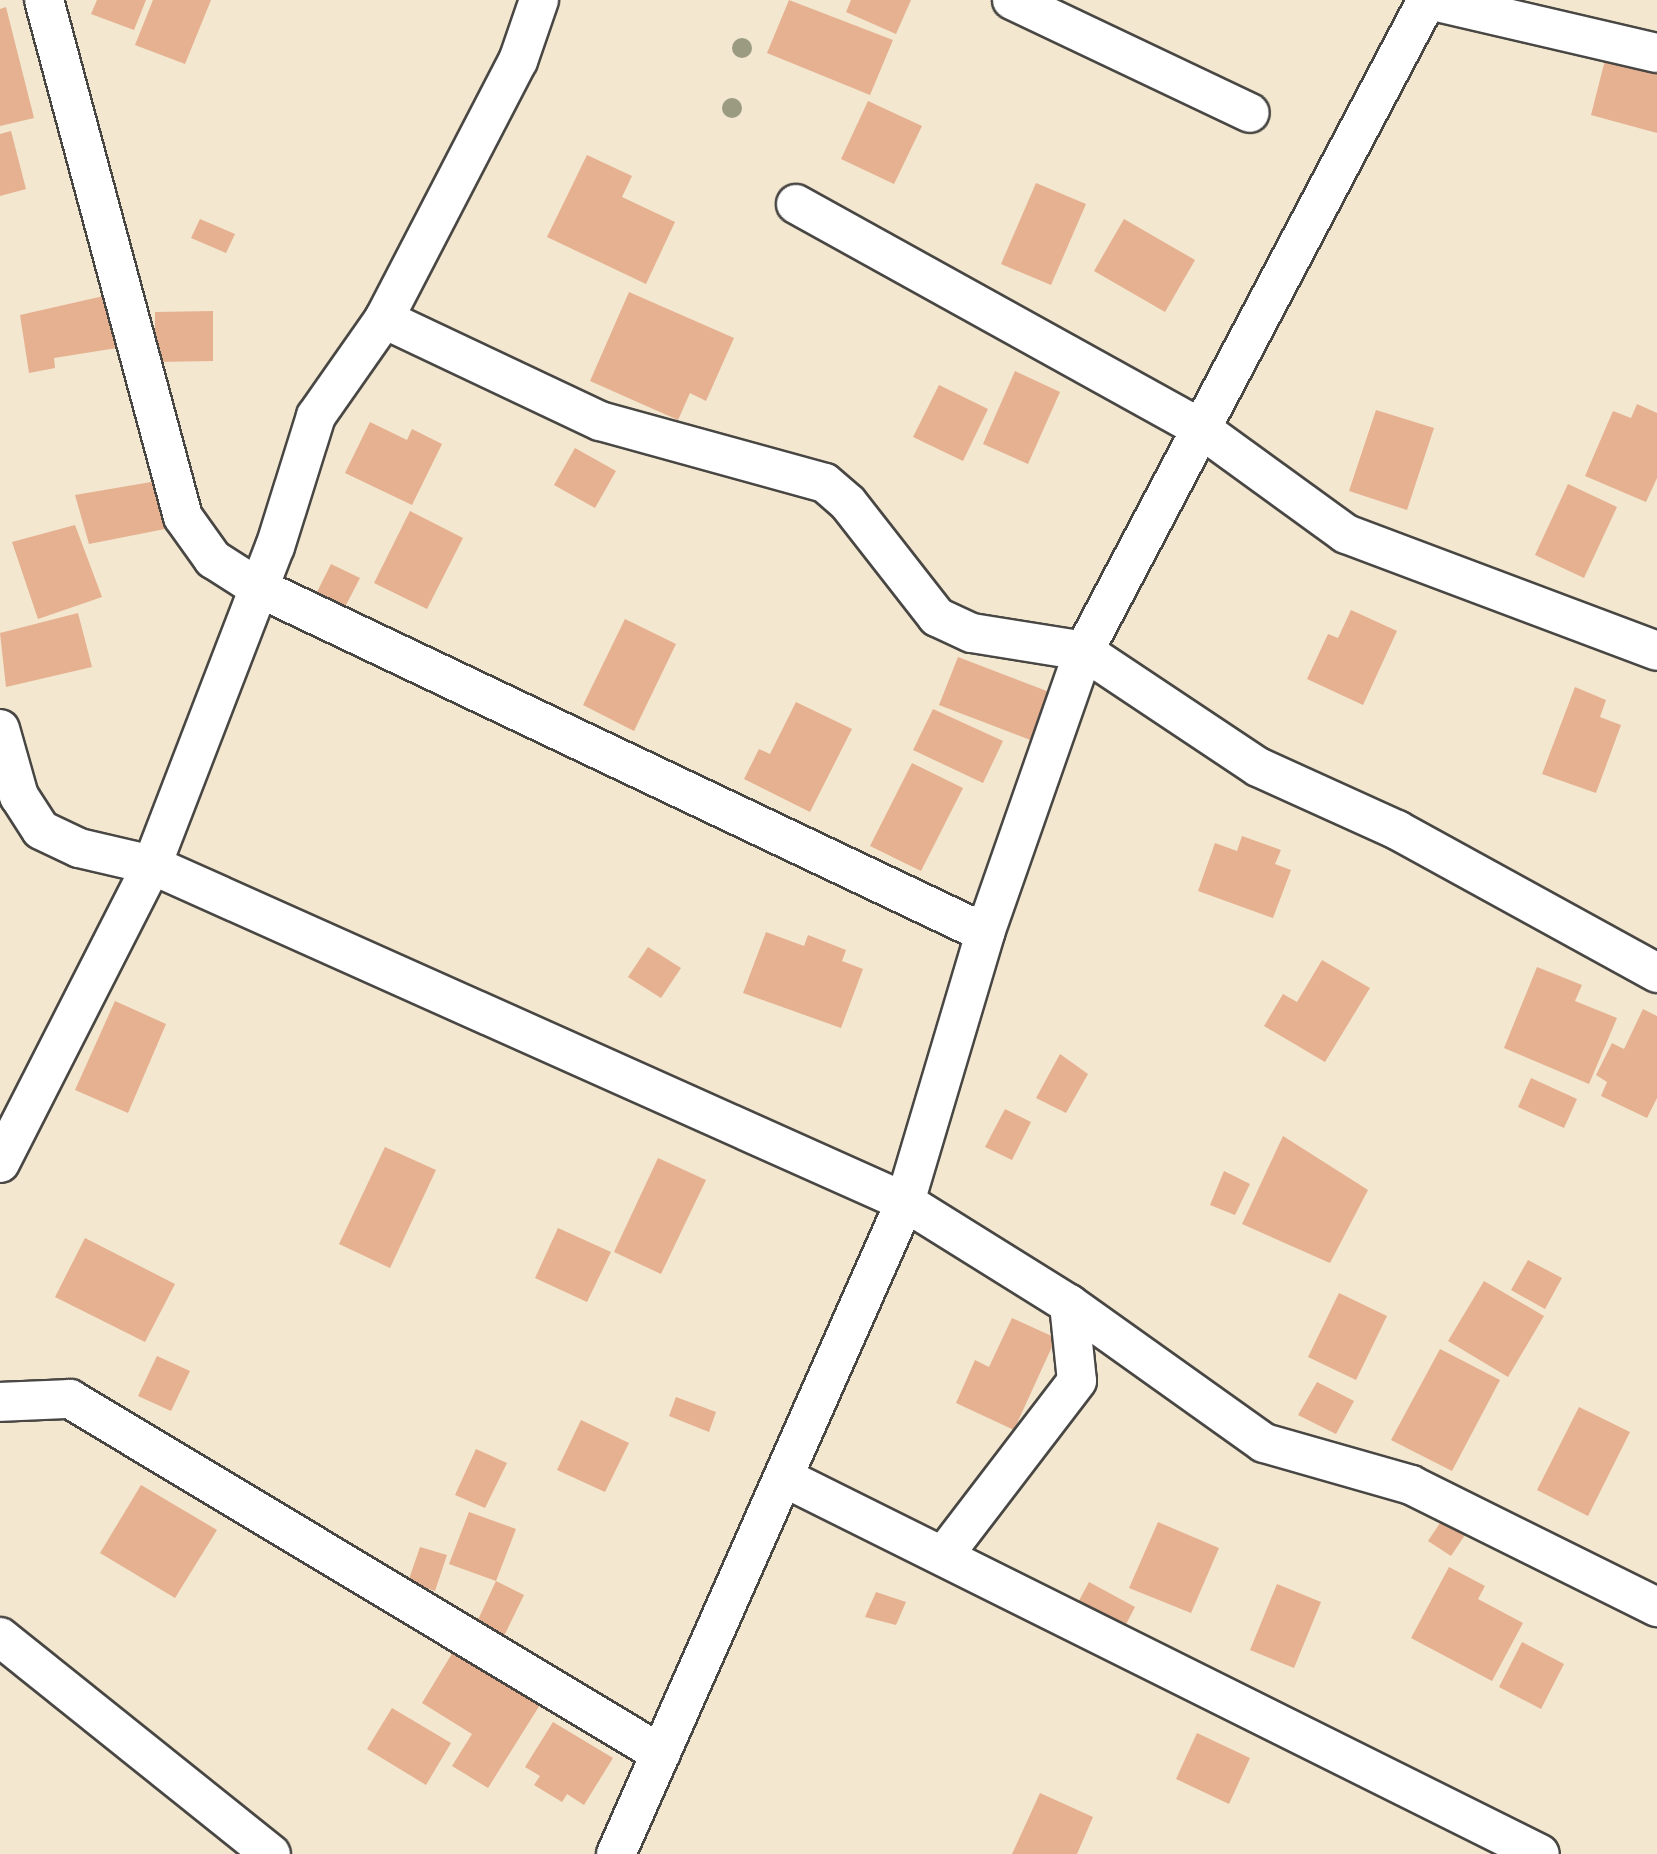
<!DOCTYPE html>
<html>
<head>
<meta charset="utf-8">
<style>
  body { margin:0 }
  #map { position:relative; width:1657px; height:1854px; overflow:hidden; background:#f3e7cf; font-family:Itim,sans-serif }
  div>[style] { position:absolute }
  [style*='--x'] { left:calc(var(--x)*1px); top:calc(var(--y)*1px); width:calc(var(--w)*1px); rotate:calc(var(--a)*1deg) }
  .building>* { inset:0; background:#e5b191 }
  .roads { filter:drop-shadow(2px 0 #494744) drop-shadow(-2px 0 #494744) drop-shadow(0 2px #494744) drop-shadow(0 -2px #494744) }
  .minor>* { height:38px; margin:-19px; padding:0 19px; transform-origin:19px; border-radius:19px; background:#fff }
  .trees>* { width:20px; height:20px; margin:-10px; border-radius:50%; background:#9a9b81 }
  span { translate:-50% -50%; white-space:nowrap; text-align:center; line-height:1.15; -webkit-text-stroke:7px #fdfcf7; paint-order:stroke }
</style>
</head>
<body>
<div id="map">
  <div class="building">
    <div style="clip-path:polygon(97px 0,146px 0,134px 30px,91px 14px)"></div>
    <div style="clip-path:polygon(153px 0,211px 0,185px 64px,135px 45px)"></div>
    <div style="clip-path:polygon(789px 0,893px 40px,870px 95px,767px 53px)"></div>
    <div style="clip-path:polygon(851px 0,911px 0,896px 34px,846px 12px)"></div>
    <div style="clip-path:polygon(6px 7px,34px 118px,0 126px,0 9px)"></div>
    <div style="clip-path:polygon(1605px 60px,1657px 73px,1657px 133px,1591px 115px)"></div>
    <div style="clip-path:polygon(868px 101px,922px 126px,894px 184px,841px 159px)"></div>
    <div style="clip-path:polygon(11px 131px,26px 189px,0 196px,0 134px)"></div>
    <div style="clip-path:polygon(587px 155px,632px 176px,622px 197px,675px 222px,646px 284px,547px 237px)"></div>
    <div style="clip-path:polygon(1036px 183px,1086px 204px,1051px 285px,1001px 264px)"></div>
    <div style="clip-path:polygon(200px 219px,235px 234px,226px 253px,191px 238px)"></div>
    <div style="clip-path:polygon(1124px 219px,1195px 260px,1165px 312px,1094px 271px)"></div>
    <div style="clip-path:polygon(629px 292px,734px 338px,706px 401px,690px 393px,678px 420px,590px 381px)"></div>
    <div style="clip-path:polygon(108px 295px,117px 348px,54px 358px,55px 368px,29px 373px,20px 315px)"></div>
    <div style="clip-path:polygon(213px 311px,213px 361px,155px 362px,155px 312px)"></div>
    <div style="clip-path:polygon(1015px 371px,1060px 392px,1028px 464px,983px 444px)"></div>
    <div style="clip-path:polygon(939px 385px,988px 409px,963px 461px,913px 437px)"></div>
    <div style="clip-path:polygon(1637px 404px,1657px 413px,1657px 478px,1646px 502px,1585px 476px,1613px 411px,1631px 418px)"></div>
    <div style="clip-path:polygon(1376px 410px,1434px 428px,1407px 510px,1349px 491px)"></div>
    <div style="clip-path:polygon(370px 422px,407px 440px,412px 429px,442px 444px,412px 505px,345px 473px)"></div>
    <div style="clip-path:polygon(575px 448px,616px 471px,595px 508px,554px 485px)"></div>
    <div style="clip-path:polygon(157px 481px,165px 529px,89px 544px,75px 495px)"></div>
    <div style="clip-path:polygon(1568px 484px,1617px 507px,1584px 578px,1535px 555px)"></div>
    <div style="clip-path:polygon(410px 511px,463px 538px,427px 609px,374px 583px)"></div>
    <div style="clip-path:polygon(75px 525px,102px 597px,38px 619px,12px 542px)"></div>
    <div style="clip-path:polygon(331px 564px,360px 578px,345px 607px,317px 592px)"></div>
    <div style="clip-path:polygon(1351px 610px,1397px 631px,1363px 705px,1307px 679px,1328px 634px,1338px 638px)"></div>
    <div style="clip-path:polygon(78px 613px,92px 667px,6px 687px,0 633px)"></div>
    <div style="clip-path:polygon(625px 619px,676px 644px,634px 731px,583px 705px)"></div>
    <div style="clip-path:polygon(958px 657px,1052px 693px,1033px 741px,939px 705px)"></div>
    <div style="clip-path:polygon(1575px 687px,1606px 700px,1600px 717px,1621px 725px,1596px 793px,1542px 774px)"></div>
    <div style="clip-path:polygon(796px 702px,852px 729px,810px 812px,744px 779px,759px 749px,770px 754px)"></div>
    <div style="clip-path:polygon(933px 709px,1003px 741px,983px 783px,913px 750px)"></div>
    <div style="clip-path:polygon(912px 763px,963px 788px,921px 871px,870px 846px)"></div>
    <div style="clip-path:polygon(1242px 836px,1281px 850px,1275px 864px,1291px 870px,1273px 918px,1198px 891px,1215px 843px,1237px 851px)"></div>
    <div style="clip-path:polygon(766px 932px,804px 946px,808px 935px,846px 950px,842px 961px,863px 969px,841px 1028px,743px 993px)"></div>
    <div style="clip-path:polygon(648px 947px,681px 968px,661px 998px,628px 977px)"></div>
    <div style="clip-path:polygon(1322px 960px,1370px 988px,1325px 1062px,1264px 1026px,1283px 994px,1297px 1002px)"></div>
    <div style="clip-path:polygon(1537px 967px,1582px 985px,1575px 1001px,1617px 1018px,1589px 1084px,1504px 1048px)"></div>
    <div style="clip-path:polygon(115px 1001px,166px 1024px,128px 1113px,75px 1090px)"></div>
    <div style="clip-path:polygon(1643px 1009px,1657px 1016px,1657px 1098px,1647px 1118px,1601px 1096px,1607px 1082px,1596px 1075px,1612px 1043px,1624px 1049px)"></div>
    <div style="clip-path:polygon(1060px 1054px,1088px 1074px,1066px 1113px,1036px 1098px)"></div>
    <div style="clip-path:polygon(1531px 1078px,1577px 1099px,1564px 1128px,1518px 1107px)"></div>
    <div style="clip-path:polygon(1005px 1109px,1031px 1122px,1012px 1160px,985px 1147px)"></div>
    <div style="clip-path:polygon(1283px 1136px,1368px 1190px,1330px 1263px,1242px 1224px)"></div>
    <div style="clip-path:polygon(385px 1147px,436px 1170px,390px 1268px,339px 1244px)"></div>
    <div style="clip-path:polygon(658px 1158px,706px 1180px,661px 1274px,614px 1252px)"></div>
    <div style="clip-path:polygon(1224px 1171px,1250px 1184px,1235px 1215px,1210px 1205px)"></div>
    <div style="clip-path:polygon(558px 1228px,611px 1252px,587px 1302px,535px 1278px)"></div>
    <div style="clip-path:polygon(85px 1238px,175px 1284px,145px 1342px,55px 1297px)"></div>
    <div style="clip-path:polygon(1528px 1260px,1562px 1278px,1545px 1309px,1511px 1290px)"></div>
    <div style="clip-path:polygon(1484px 1281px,1544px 1316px,1508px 1377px,1448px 1341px)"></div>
    <div style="clip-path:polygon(1339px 1293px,1387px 1316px,1356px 1380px,1308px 1357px)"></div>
    <div style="clip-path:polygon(1012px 1318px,1056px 1338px,1014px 1430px,956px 1403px,975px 1360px,989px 1367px)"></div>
    <div style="clip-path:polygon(1440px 1349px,1500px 1380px,1452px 1471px,1391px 1440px)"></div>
    <div style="clip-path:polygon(157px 1356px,190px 1371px,171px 1411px,138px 1396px)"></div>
    <div style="clip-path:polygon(1317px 1382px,1354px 1401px,1336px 1434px,1298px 1415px)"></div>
    <div style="clip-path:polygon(676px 1397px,716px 1412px,709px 1432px,669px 1416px)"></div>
    <div style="clip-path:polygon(1579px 1407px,1630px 1432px,1588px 1516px,1537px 1490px)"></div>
    <div style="clip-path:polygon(581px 1420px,629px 1443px,605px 1492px,557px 1470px)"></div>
    <div style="clip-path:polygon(476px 1449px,507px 1463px,485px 1508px,455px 1495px)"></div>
    <div style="clip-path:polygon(141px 1485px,217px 1530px,175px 1598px,100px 1553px)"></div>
    <div style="clip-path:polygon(469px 1512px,516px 1529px,496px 1581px,524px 1595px,504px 1636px,477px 1622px,496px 1581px,449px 1564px)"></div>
    <div style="clip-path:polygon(1442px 1520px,1465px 1535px,1451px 1556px,1428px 1541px)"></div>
    <div style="clip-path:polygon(1158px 1522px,1219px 1548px,1191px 1613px,1129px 1588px)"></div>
    <div style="clip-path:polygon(420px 1547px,447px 1555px,435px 1591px,408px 1582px)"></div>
    <div style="clip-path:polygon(1449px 1567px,1485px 1586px,1478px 1599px,1523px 1623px,1492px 1681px,1411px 1638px)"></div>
    <div style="clip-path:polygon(1089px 1582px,1135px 1607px,1121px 1634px,1074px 1610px)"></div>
    <div style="clip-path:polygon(1277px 1584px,1321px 1602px,1294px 1668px,1250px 1650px)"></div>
    <div style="clip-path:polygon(876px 1592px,906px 1602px,896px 1625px,865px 1617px)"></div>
    <div style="clip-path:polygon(1522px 1642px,1564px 1664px,1541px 1709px,1499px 1687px)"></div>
    <div style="clip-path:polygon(456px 1647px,543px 1700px,488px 1788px,452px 1766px,472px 1734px,422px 1703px)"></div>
    <div style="clip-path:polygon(392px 1708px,451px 1743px,426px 1785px,367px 1749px)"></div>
    <div style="clip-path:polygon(553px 1722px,613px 1758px,584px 1805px,567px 1794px,562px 1802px,534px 1785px,540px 1776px,525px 1767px)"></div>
    <div style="clip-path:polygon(1197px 1733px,1250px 1758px,1229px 1804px,1176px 1779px)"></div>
    <div style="clip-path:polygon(1040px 1793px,1093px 1817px,1077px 1854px,1012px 1854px)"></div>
  </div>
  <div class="roads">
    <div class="minor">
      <div style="--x:44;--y:0;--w:535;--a:74.95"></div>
      <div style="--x:183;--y:517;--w:52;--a:54.5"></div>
      <div style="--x:213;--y:559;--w:52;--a:32.5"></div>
      <div style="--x:257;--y:587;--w:806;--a:25.42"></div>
      <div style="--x:1012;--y:0;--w:263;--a:25.4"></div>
      <div style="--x:1429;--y:0;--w:234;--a:13.1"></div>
      <div style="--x:796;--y:204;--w:462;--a:29"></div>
      <div style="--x:1200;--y:428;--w:180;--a:36"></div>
      <div style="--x:1346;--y:534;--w:332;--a:20.6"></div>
      <div style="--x:384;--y:319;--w:239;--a:25.3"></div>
      <div style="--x:600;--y:421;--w:233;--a:15.4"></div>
      <div style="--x:825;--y:483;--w:30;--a:41"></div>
      <div style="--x:848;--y:503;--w:145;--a:52"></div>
      <div style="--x:937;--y:617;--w:38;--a:25"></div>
      <div style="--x:972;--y:633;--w:113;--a:9.1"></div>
      <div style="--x:1084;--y:651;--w:209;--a:33.7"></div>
      <div style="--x:1258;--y:767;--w:153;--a:24.4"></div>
      <div style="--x:1397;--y:830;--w:297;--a:28.8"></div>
      <div style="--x:0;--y:729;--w:70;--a:74.2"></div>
      <div style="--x:19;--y:796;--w:40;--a:57.1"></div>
      <div style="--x:41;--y:830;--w:42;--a:25.3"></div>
      <div style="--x:79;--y:848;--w:75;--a:13.1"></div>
      <div style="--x:152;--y:865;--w:825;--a:24.11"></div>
      <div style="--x:905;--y:1202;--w:193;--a:31.9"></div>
      <div style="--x:1069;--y:1304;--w:77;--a:84.1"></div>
      <div style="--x:1077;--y:1381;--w:220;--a:127.4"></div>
      <div style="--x:0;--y:1163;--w:335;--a:-63"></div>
      <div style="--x:152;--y:865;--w:341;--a:-68.9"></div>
      <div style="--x:275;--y:547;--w:137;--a:-72.6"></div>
      <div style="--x:316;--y:416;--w:118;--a:-55"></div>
      <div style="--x:384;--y:319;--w:291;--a:-62.6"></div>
      <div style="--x:518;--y:61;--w:65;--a:-71"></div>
      <div style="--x:1069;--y:1304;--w:239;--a:35.5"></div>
      <div style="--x:1264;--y:1443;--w:153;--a:15.9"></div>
      <div style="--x:1411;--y:1485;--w:275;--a:26.4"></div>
      <div style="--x:0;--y:1402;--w:70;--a:-2.5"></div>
      <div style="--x:70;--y:1399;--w:689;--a:30.99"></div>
      <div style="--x:785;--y:1478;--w:843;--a:26.47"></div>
      <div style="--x:0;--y:1637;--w:347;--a:38.7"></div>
      <div style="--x:616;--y:1854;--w:713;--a:-66.09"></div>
      <div style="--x:905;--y:1202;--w:281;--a:-73.4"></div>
      <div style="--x:985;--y:933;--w:299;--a:-70.7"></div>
      <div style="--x:1084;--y:651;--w:736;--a:-62.22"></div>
    </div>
  </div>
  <div class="trees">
    <div style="left:742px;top:48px"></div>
    <div style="left:732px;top:108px"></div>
  </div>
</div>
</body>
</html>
